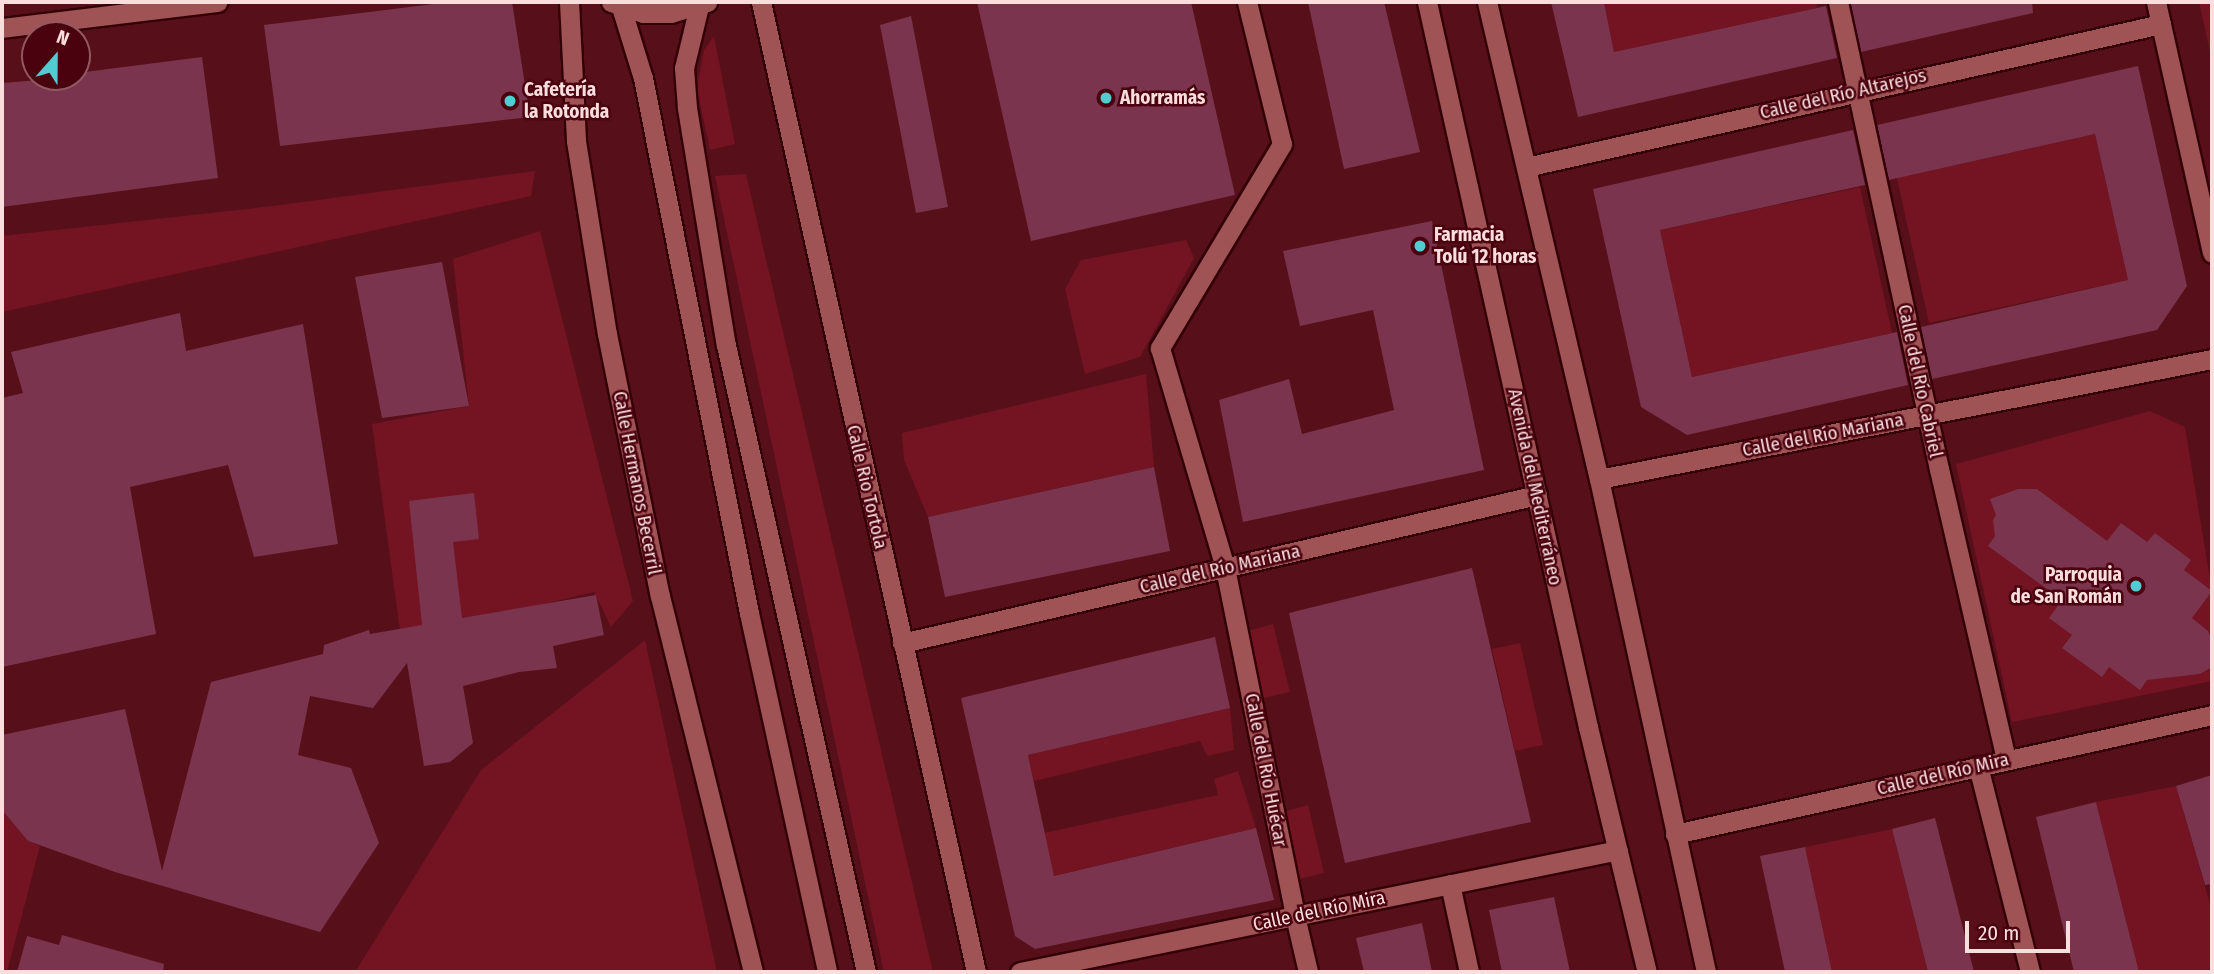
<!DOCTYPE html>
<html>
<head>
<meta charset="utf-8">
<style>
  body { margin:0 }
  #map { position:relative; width:2214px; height:974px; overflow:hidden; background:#571019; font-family:"Fira Sans Condensed",sans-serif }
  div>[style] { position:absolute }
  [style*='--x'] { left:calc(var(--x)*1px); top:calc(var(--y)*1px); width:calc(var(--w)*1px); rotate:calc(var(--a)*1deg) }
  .green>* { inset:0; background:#741322 }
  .building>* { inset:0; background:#7a344e }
  .roads { filter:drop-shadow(2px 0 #330007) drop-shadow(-2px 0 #330007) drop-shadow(0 2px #330007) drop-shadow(0 -2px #330007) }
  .pedestrian>* { height:19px; margin:-9.5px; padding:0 9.5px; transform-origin:9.5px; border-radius:9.5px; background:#a05355 }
  .minor>* { height:19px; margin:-9.5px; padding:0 9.5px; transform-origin:9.5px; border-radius:9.5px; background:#a05355 }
  .tertiary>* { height:19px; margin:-9.5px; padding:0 9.5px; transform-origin:9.5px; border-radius:9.5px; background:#a05355 }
  .secondary>* { height:19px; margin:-9.5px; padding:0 9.5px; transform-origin:9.5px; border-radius:9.5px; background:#a05355 }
  .dots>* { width:19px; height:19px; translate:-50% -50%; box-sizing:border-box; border:4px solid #4b020f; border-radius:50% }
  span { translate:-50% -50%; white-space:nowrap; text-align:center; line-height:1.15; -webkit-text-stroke:5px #4b020f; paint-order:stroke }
  .poi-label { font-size:19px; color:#fadede; font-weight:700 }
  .left { translate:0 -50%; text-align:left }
  .right { translate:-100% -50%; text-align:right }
  .street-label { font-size:19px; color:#fadede }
  .frame { position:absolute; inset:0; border:4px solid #fadede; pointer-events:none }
  .north { position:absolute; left:21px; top:21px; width:70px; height:70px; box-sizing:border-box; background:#4b020f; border:2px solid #915a62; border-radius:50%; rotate:21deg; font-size:19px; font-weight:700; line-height:28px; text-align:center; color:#fadede }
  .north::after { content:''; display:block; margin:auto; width:24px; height:32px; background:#51ccd1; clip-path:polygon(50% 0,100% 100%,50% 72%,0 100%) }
  .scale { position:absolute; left:1965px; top:921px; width:105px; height:32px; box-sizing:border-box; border:4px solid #fadede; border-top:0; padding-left:9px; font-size:21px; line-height:24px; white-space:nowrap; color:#fadede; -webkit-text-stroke:5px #4b020f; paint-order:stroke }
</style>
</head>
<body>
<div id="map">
  <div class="green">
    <div style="clip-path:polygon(1604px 2px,1816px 2px,1817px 8px,1614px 52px)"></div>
    <div style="clip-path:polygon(2199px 2px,2212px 2px,2212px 61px)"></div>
    <div style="clip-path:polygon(714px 36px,735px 144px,710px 150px,697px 88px,704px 50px)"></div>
    <div style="clip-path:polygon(2095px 134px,2128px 280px,1929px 323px,1897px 178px)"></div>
    <div style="clip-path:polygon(535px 171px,531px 196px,2px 312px,2px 236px,273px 206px)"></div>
    <div style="clip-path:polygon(746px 174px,933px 972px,884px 972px,715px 176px)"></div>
    <div style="clip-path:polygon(1860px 187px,1892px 333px,1692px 377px,1660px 230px)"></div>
    <div style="clip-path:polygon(540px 231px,633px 601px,611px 627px,594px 592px,401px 638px,372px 424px,469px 406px,453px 259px)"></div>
    <div style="clip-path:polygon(1186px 240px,1194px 258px,1140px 357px,1085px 374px,1065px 289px,1081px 260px)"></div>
    <div style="clip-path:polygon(1146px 374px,1154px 467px,928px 517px,904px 460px,902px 433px)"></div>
    <div style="clip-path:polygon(2150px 411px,2185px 427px,2212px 591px,2212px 681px,2012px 722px,1956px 464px)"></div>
    <div style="clip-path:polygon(1273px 624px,1290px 692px,1264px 698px,1248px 631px)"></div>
    <div style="clip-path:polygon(645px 640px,717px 972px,355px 972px,481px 770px)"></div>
    <div style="clip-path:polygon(1520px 643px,1543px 745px,1515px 751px,1492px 649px)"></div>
    <div style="clip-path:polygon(1230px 708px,1234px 750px,1207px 756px,1200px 741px,1034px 781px,1028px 755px)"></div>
    <div style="clip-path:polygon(1238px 771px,1256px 828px,1053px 876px,1044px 833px,1218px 795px,1214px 779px)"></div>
    <div style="clip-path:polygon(2176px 786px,2212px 911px,2212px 972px,2139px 972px,2096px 802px)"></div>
    <div style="clip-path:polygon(1308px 805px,1324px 873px,1299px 879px,1283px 812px)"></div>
    <div style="clip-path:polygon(2px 810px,28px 841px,40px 846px,7px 972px,2px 972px)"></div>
    <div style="clip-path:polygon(1892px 829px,1928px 972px,1832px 972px,1805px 847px)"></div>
  </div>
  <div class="building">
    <div style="clip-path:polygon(450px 2px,512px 2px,530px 117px,280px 146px,264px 25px)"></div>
    <div style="clip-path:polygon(977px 2px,1191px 2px,1235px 195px,1031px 241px)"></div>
    <div style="clip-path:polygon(1308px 2px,1384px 2px,1420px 152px,1344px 169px)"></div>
    <div style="clip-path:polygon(1551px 2px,1604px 2px,1614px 52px,1826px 6px,1837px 58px,1578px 117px)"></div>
    <div style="clip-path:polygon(1850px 2px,2032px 2px,2033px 13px,1861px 52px)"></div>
    <div style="clip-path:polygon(911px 16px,948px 207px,916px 213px,880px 25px)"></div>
    <div style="clip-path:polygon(202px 57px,218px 178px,2px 207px,2px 83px,77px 77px,77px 73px)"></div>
    <div style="clip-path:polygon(2138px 66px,2187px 286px,2157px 330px,1932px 379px,1921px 327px,2128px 280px,2095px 134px,1889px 180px,1877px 125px)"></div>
    <div style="clip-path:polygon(1853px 130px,1865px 185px,1660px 230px,1692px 377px,1897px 332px,1908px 385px,1687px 435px,1641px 407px,1593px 189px)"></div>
    <div style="clip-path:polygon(1432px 221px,1484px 470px,1243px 522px,1219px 400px,1289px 379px,1302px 434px,1394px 410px,1373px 310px,1300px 326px,1283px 251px)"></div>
    <div style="clip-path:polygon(442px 262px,469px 406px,382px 418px,355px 277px)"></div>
    <div style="clip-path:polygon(180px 313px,186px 351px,303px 324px,338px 544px,254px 557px,228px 465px,130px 487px,156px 634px,2px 667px,2px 398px,23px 393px,11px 352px)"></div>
    <div style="clip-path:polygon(1154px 467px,1170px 551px,945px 597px,928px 517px)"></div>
    <div style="clip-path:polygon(2018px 489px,2037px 489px,2107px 541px,2121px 523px,2147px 542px,2155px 533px,2191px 560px,2184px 570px,2212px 591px,2192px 618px,2208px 631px,2212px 640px,2212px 667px,2200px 674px,2147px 680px,2140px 690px,2109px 667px,2102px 677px,2062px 648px,2072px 635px,2049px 618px,2062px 600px,1988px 546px,1995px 536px,1993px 520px,1996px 515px,1990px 499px)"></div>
    <div style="clip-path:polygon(474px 493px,479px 539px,453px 542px,462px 618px,596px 595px,604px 635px,553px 646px,557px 668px,519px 672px,463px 686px,473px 743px,450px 762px,424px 766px,407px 663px,373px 708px,310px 696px,298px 755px,351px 768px,379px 843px,320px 932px,115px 872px,28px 841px,2px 810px,2px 735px,125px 709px,162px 871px,211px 682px,323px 654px,324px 645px,369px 630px,370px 634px,422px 625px,409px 501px)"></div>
    <div style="clip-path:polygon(1472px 568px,1531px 822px,1345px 863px,1289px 613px)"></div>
    <div style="clip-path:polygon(1215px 637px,1230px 708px,1028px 755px,1054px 876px,1256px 828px,1274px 900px,1035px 949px,1015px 936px,961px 698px)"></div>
    <div style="clip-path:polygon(2212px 775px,2212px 884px,2205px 885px,2176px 786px)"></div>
    <div style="clip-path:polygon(2096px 802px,2139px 972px,2074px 972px,2036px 817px)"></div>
    <div style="clip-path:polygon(1935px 818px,1974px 972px,1928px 972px,1892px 829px)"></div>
    <div style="clip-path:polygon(1805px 847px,1832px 972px,1785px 972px,1760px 856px)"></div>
    <div style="clip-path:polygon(1554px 897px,1570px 972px,1502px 972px,1489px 910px)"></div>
    <div style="clip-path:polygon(1422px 923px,1432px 972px,1364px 972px,1356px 938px)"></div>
    <div style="clip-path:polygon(62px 935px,164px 964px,163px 972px,17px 972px,27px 936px,59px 945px)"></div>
  </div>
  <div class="roads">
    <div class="pedestrian">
      <div style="--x:1247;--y:2;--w:146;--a:76.2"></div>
      <div style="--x:1282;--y:144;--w:238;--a:120.9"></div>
      <div style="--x:1160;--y:348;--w:229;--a:73.5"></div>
      <div style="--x:1225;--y:568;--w:355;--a:78.6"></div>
      <div style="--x:1838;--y:2;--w:478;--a:77.8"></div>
      <div style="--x:1939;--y:469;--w:299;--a:77"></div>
      <div style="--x:1450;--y:884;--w:90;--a:77.8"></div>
    </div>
    <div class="minor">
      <div style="--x:569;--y:2;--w:139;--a:87.1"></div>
      <div style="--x:576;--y:141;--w:195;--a:80.9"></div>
      <div style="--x:607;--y:334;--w:267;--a:78.6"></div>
      <div style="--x:660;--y:596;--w:387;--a:76.1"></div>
      <div style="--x:761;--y:2;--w:994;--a:77.5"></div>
      <div style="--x:2156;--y:2;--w:257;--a:77.4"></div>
      <div style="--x:2;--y:28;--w:217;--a:-6.9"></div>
      <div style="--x:1526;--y:167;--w:651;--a:-12.69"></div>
      <div style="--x:1599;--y:479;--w:625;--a:-11.08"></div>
      <div style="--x:902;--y:643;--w:652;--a:-13.12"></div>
      <div style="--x:1978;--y:766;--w:212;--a:75.8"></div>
      <div style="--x:1675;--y:834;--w:550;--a:-12.49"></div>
      <div style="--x:1295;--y:916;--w:57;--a:76.9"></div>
      <div style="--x:1020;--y:972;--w:610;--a:-11.53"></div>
    </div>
    <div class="tertiary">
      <div style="--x:1427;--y:2;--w:743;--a:77.48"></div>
      <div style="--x:1588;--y:727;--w:252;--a:76.5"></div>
      <div style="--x:1487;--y:2;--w:490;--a:76.8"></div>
      <div style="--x:1599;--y:479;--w:504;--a:77.75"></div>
    </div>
    <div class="secondary">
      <div style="--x:611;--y:2;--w:34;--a:19"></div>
      <div style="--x:643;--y:13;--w:28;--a:0"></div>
      <div style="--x:671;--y:13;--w:38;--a:-17"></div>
      <div style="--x:699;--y:6;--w:64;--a:103.6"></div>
      <div style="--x:684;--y:68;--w:40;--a:85.7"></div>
      <div style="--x:687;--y:108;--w:240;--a:80.7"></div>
      <div style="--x:726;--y:345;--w:642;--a:77.41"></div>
      <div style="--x:621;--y:7;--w:74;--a:72.8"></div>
      <div style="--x:643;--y:78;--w:545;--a:78.79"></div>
      <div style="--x:749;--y:613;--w:367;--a:77.7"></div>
    </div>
  </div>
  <div class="dots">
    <div style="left:1106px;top:98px;background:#51ccd1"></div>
    <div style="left:510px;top:101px;background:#51ccd1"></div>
    <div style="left:1420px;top:246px;background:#51ccd1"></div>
    <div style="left:2136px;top:586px;background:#51ccd1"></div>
  </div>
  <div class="poi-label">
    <span class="left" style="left:524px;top:101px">Cafetería<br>la Rotonda</span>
    <span class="left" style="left:1120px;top:98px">Ahorramás</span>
    <span class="left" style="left:1434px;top:246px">Farmacia<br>Tolú 12 horas</span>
    <span class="right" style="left:2122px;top:586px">Parroquia<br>de San Román</span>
  </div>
  <div class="street-label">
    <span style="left:1843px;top:94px;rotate:-13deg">Calle del Río Altarejos</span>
    <span style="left:1920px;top:381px;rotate:78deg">Calle del Río Cabriel</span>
    <span style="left:1823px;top:435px;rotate:-11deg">Calle del Río Mariana</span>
    <span style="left:637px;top:483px;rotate:79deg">Calle Hermanos Becerril</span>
    <span style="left:867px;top:487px;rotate:77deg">Calle Rio Tortola</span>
    <span style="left:1535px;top:487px;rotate:78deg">Avenida del Mediterráneo</span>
    <span style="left:1220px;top:569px;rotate:-13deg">Calle del Río Mariana</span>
    <span style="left:1266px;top:770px;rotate:79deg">Calle del Río Huécar</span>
    <span style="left:1943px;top:774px;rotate:-13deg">Calle del Río Mira</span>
    <span style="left:1319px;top:911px;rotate:-12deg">Calle del Río Mira</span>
  </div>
  <div class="frame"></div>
  <div class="north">N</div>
  <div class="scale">20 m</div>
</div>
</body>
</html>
